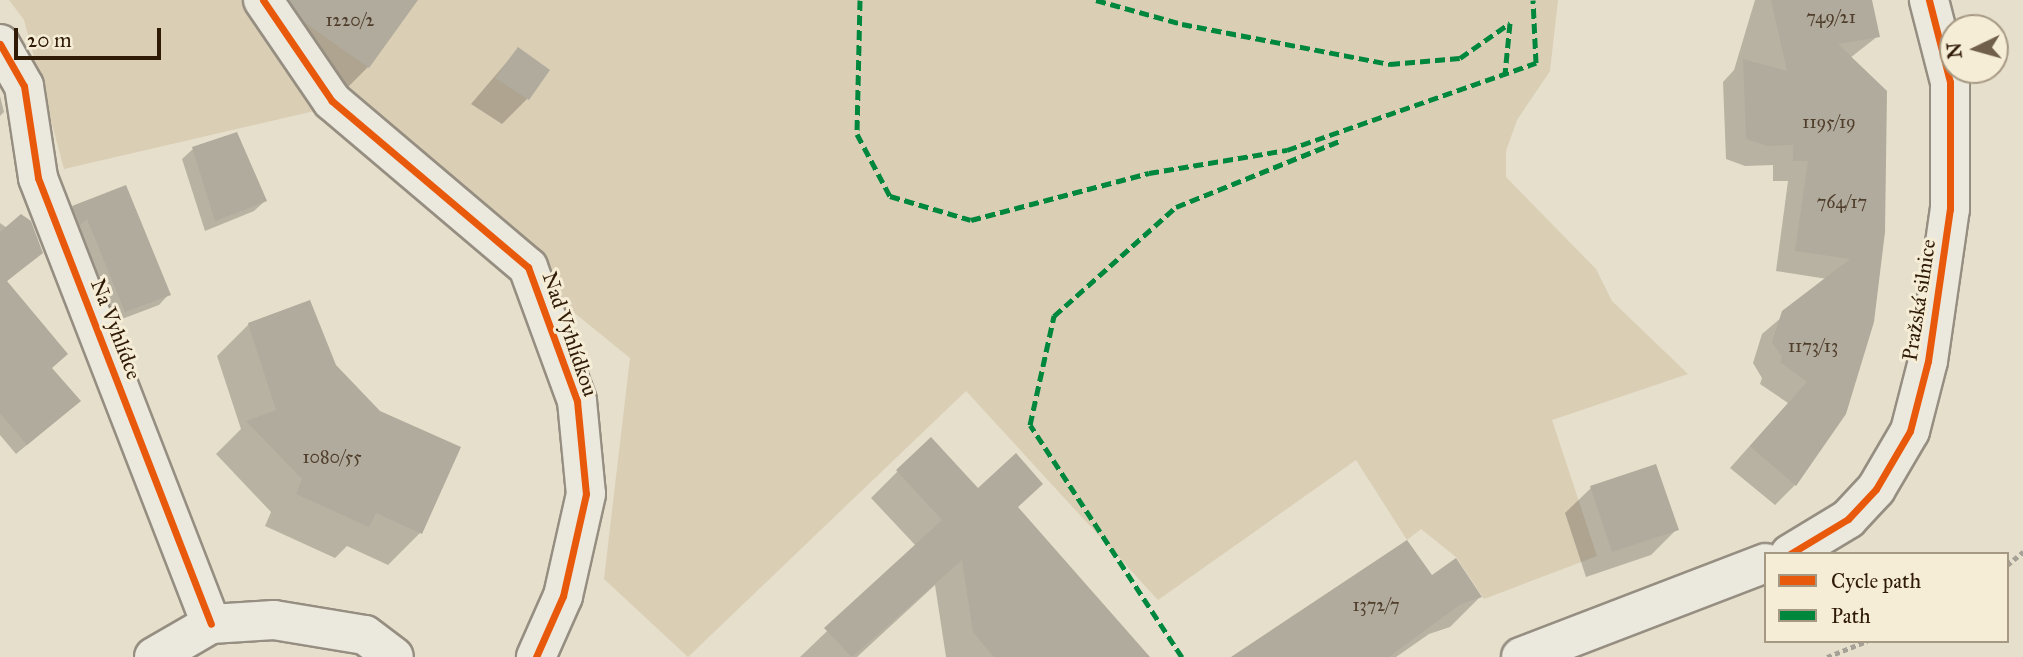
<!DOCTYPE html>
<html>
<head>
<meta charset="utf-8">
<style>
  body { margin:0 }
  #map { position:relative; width:2023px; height:657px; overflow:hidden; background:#e6dfcc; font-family:"IM FELL Great Primer",serif }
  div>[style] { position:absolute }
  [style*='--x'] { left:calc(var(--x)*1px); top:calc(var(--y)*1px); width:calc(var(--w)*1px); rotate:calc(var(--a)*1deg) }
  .green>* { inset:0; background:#daceb5 }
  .shadow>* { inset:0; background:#0003 }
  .building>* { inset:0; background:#b1ab9d }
  .path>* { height:4.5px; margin-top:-2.25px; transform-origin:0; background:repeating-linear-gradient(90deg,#a6a197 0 5px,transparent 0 8.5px) }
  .roads { filter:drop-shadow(2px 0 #958e81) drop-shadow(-2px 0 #958e81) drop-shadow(0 2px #958e81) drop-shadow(0 -2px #958e81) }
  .minor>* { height:38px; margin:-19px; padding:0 19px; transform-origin:19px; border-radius:19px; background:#ebe8de }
  .tertiary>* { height:38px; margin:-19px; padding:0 19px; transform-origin:19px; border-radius:19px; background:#ebe8de }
  .quiet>* { height:5px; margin-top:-2.5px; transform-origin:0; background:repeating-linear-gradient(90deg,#00873e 0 10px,transparent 0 15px) }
  .cycleway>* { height:7px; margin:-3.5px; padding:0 3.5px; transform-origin:3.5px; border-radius:3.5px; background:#e8590c }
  span { translate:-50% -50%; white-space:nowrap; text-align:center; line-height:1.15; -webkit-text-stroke:6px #f6edd7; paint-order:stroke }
  .number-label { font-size:18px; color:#503e2c }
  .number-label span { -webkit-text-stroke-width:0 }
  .street-label { font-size:21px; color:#2f1a06 }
  .legend { position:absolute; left:1764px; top:552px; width:245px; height:91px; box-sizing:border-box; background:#f6edd7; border:2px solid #a69983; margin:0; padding:9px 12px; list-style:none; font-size:21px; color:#2f1a06 }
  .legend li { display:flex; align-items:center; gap:14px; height:35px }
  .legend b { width:35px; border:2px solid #a69983 }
  .north { position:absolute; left:1939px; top:14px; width:70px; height:70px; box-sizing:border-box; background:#f6edd7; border:2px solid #a69983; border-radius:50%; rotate:265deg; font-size:19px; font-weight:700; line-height:28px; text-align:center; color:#2f1a06 }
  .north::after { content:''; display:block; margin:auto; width:24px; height:32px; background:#6f5f4b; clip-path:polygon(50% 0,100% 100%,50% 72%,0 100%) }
  .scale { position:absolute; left:14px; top:28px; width:147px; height:32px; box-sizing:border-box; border:4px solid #2f1a06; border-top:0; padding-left:9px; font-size:21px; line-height:24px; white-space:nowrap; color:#2f1a06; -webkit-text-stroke:5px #f6edd7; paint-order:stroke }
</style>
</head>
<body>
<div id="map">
  <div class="green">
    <div style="clip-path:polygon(9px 0,1558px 0,1550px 71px,1517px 120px,1506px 151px,1506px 177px,1596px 269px,1612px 301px,1688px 374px,1552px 420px,1597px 556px,1484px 599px,1456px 557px,1421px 529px,1407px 540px,1356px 460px,1158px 600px,966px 391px,688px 657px,604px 579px,630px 358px,323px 109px,64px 169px,24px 20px)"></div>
  </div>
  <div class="shadow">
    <div style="clip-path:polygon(312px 0,387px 0,368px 67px,343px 92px,279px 47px)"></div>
    <div style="clip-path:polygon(1755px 0,1871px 0,1878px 36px,1850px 58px,1883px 232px,1795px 485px,1775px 505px,1730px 468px,1788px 403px,1760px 384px,1762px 378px,1753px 363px,1762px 334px,1827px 279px,1776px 271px,1788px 181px,1773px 181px,1773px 165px,1745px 166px,1726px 159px,1723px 82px,1734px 70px)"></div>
    <div style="clip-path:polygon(518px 49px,527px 99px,502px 124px,471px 104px)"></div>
    <div style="clip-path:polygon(0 96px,4px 112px,0 116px)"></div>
    <div style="clip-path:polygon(193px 149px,265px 201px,254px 211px,205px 231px,182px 159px)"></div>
    <div style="clip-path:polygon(125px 188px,169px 294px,159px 305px,114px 322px,63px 218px,73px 207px)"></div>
    <div style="clip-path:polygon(0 223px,41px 252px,6px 282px,68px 411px,16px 454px,0 435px)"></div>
    <div style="clip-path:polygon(249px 324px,334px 366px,379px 413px,458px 448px,420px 533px,388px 565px,347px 546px,335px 558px,265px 526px,271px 512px,216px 454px,241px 429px,217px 356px)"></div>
    <div style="clip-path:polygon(898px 471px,978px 490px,1148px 657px,946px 657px,935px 585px,857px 657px,800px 657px,916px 546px,871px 498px)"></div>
    <div style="clip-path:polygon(1591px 488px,1677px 529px,1651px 555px,1586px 577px,1565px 513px)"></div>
    <div style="clip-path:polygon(1431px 578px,1480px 597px,1450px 627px,1429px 634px,1396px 657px,1234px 657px)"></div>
  </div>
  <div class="building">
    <div style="clip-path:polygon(289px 0,418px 0,369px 68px,304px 22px)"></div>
    <div style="clip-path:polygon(1771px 0,1872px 0,1880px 37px,1838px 44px,1887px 91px,1885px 232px,1874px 322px,1846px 414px,1796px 486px,1750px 446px,1807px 382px,1780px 362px,1782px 357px,1772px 342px,1782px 311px,1850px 259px,1795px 251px,1808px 161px,1793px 161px,1793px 145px,1767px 146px,1746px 139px,1743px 59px,1787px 71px)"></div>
    <div style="clip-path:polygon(518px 47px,550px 70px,529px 100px,495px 78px)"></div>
    <div style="clip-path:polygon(237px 132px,267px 201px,215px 221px,192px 147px)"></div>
    <div style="clip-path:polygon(126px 185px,171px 295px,125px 312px,87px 219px,80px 225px,72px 206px)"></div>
    <div style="clip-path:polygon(21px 214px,31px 221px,43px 253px,7px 281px,68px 354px,52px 368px,81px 401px,27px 445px,0 413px,0 232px)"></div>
    <div style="clip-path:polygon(310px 300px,336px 365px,380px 411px,461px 447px,422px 534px,376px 513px,369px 527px,296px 494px,302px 479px,246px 421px,276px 410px,248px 323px)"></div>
    <div style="clip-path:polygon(931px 437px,978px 488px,1016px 453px,1043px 484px,1018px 507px,1150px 657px,994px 657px,973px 632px,962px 560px,852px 657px,824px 628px,942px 520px,896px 470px)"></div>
    <div style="clip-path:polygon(1656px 464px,1679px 530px,1612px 552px,1590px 486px)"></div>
    <div style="clip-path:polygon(1407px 540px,1432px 575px,1456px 558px,1482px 597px,1461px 604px,1389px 657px,1231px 657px)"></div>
  </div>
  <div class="path">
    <div style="--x:2007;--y:565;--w:21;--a:-39"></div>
    <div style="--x:1827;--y:657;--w:43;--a:-21.8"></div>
  </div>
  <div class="roads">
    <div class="minor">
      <div style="--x:263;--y:0;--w:122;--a:55.7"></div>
      <div style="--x:332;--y:101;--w:257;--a:40.3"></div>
      <div style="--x:528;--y:267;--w:143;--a:69.9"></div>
      <div style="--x:577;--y:401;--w:93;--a:84.5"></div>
      <div style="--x:586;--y:494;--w:105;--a:102.7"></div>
      <div style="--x:563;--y:596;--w:67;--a:113.9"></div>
      <div style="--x:0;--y:44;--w:48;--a:60.3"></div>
      <div style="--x:24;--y:86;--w:93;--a:81.3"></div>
      <div style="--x:38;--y:178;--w:478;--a:68.8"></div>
    </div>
    <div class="tertiary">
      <div style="--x:1790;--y:554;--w:68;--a:-31.1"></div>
      <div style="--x:1848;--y:519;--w:41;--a:-47"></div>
      <div style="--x:1876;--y:489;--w:67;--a:-59.6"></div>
      <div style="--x:1910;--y:431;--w:72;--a:-75.6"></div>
      <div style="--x:1928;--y:361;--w:154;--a:-81.8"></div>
      <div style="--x:1950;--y:209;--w:127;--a:-90"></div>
      <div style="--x:1950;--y:82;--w:85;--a:-104.4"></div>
      <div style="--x:154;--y:657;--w:66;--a:-30.1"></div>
      <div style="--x:211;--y:624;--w:63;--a:-3.6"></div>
      <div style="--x:274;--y:620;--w:92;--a:9.4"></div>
      <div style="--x:365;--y:635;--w:36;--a:37"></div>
      <div style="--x:1521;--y:657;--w:262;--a:-21"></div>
    </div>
  </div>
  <div class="quiet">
    <div style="--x:860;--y:0;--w:134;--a:91.3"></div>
    <div style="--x:857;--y:134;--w:70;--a:62"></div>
    <div style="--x:890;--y:196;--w:84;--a:16.5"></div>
    <div style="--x:971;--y:220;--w:184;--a:-14.8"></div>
    <div style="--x:1149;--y:173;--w:140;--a:-9.5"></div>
    <div style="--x:1287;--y:150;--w:264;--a:-19.3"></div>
    <div style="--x:1536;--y:63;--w:63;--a:-92.7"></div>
    <div style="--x:1096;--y:0;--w:89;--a:15.6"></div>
    <div style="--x:1182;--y:24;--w:212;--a:10.9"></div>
    <div style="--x:1390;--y:64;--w:70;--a:-4.9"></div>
    <div style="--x:1460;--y:58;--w:61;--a:-35"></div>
    <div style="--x:1510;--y:23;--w:51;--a:95.6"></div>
    <div style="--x:1182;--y:657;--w:277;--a:-123.2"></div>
    <div style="--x:1030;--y:425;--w:112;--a:-77.6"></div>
    <div style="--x:1054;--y:316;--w:164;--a:-41.8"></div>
    <div style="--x:1176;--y:207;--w:176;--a:-22"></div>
  </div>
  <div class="cycleway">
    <div style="--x:263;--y:0;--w:122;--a:55.7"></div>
    <div style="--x:332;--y:101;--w:257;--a:40.3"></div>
    <div style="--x:528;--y:267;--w:143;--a:69.9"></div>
    <div style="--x:577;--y:401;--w:93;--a:84.5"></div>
    <div style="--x:586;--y:494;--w:105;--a:102.7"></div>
    <div style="--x:563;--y:596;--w:67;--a:113.9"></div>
    <div style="--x:0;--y:44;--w:48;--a:60.3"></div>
    <div style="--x:24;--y:86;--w:93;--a:81.3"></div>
    <div style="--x:38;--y:178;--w:478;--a:68.8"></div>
    <div style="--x:1790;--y:554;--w:68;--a:-31.1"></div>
    <div style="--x:1848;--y:519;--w:41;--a:-47"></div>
    <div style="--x:1876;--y:489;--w:67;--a:-59.6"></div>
    <div style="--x:1910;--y:431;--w:72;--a:-75.6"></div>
    <div style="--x:1928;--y:361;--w:154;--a:-81.8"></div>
    <div style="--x:1950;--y:209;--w:127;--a:-90"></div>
    <div style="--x:1950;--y:82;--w:85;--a:-104.4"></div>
  </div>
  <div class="number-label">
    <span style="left:1831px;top:17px">749/21</span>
    <span style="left:350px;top:20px">1220/2</span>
    <span style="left:1829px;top:122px">1195/19</span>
    <span style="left:1842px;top:202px">764/17</span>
    <span style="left:1813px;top:346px">1173/13</span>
    <span style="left:332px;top:457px">1080/55</span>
    <span style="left:1376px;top:605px">1372/7</span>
  </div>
  <div class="street-label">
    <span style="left:1919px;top:300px;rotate:-81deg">Pražská silnice</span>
    <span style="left:116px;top:329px;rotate:69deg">Na Vyhlídce</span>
    <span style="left:570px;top:334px;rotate:71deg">Nad Vyhlídkou</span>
  </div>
  <ul class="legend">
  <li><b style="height:9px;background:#e8590c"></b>Cycle path</li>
  <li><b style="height:9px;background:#00873e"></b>Path</li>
  </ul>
  <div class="north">N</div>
  <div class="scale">20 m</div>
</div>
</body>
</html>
